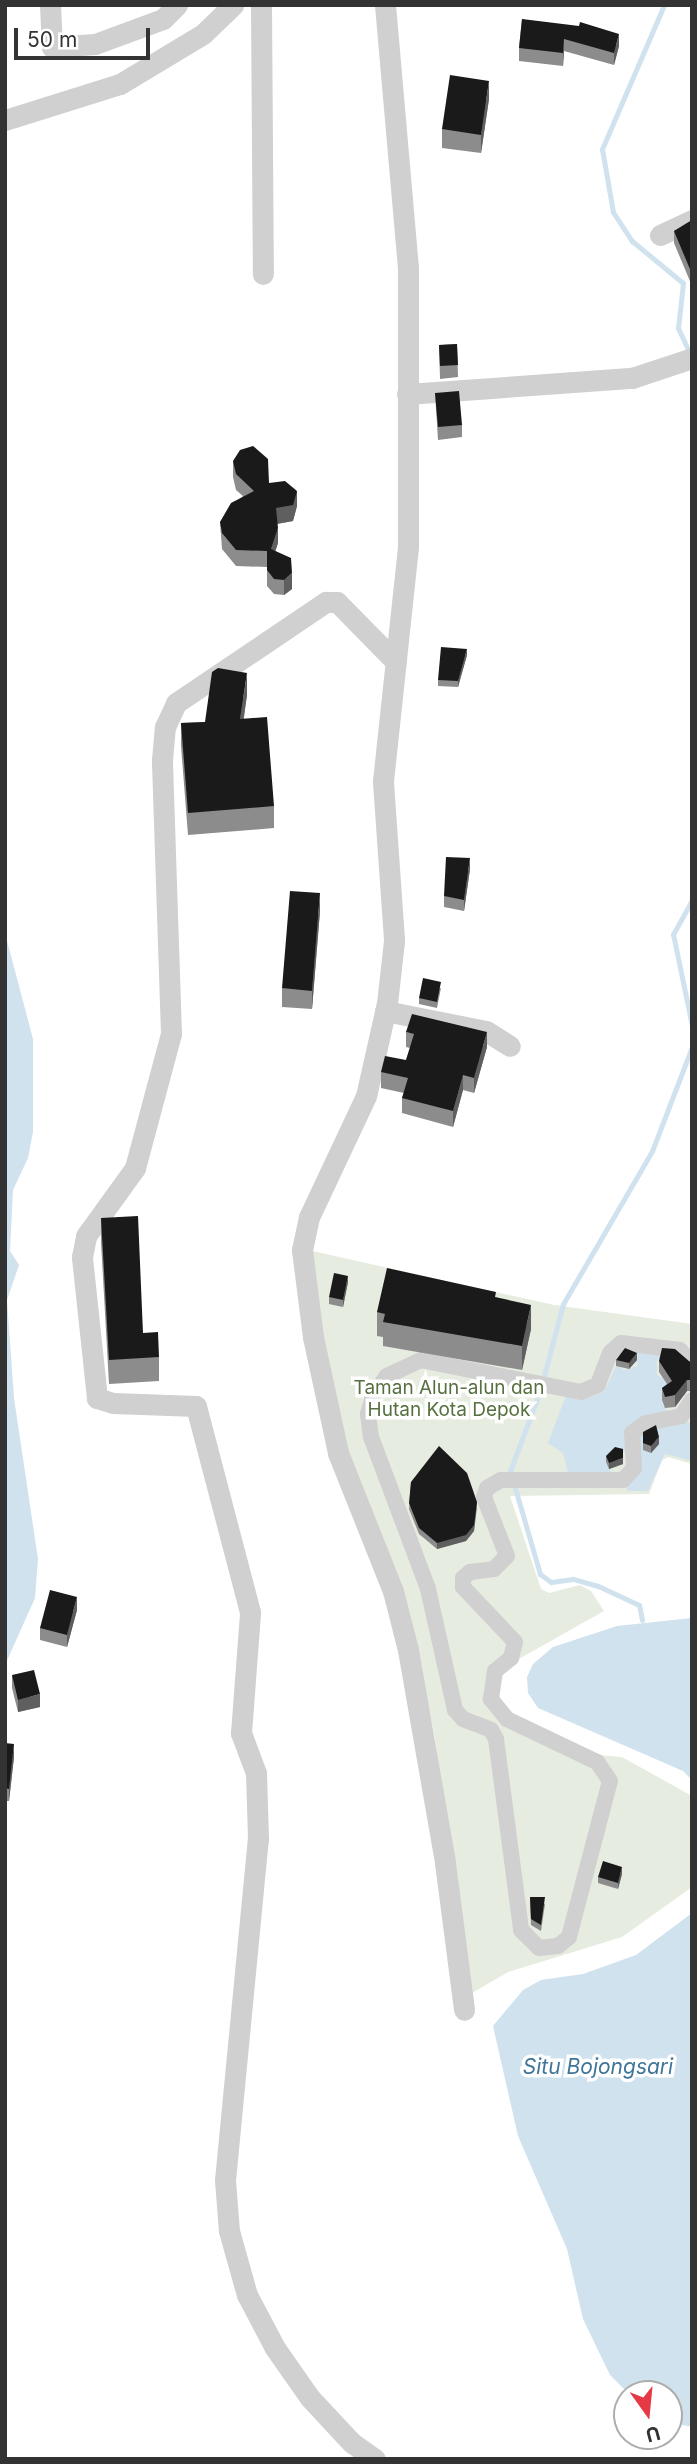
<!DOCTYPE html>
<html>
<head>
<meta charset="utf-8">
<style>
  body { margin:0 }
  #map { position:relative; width:697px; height:2464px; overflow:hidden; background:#fff; font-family:Inter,sans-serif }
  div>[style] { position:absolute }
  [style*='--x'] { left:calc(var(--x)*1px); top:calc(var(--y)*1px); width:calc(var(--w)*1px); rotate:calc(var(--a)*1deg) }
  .green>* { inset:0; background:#e6ecdf }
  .water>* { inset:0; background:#cfe2ee }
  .stream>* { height:5px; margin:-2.5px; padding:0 2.5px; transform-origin:2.5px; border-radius:2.5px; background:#cfe2ee }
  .pedestrian>* { height:16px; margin:-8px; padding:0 8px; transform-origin:8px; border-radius:8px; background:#d0d0d0 }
  .minor>* { height:21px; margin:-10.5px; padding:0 10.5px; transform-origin:10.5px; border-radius:10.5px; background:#d0d0d0 }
  .wall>* { inset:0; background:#8c8c8c }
  .shaded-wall>* { inset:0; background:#5f5f5f }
  .building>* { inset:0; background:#1a1a1a }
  span { translate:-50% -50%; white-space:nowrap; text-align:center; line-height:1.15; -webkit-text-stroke:7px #fff; paint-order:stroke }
  .park-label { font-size:19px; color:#56703f }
  .water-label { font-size:21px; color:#3f7597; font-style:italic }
  .frame { position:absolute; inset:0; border:7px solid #333; pointer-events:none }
  .north { position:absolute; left:613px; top:2380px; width:70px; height:70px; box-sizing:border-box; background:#fff; border:2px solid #adadad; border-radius:50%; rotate:165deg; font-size:19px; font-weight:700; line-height:28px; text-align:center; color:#333 }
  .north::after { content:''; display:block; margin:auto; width:24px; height:32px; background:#e63946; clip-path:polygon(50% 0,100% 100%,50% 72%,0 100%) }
  .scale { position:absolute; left:14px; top:28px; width:136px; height:32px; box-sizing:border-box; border:4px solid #333; border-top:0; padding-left:9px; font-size:21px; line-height:24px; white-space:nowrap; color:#333; -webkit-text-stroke:5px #fff; paint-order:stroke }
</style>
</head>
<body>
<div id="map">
  <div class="green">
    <div style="clip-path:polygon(308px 1250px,554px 1305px,692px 1324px,692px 1464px,668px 1457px,662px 1460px,649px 1494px,510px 1496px,541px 1589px,549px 1593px,580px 1585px,591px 1591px,604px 1611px,517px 1660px,499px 1677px,499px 1702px,507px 1711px,598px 1755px,622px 1757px,692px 1796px,692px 1887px,622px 1937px,508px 1972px,472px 1993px,434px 1733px,401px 1582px,344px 1448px,321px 1360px)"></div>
  </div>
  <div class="water">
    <div style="clip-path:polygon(5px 933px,33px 1039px,33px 1132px,28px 1158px,13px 1190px,10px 1251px,19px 1265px,7px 1300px,14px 1398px,38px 1559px,35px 1598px,5px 1665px)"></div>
    <div style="clip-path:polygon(632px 1350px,668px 1353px,657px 1360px,657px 1375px,674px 1385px,687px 1380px,686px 1397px,679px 1391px,665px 1393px,662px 1403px,669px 1413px,692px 1424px,692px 1461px,665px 1454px,648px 1491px,628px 1491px,626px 1485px,639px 1474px,641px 1457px,622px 1452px,608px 1456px,606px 1464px,613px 1474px,569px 1476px,563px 1453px,548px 1443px,566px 1395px,583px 1400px,604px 1392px,617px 1364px,624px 1370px,637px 1366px,638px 1355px)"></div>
    <div style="clip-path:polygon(692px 1618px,692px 1780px,683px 1771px,538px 1708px,528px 1693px,527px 1677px,533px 1664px,553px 1647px,617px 1626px)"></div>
    <div style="clip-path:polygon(692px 1913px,692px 2427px,669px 2422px,669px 2394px,629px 2394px,610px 2375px,583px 2319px,567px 2249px,518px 2136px,493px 2026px,523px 1990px,541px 1980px,583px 1974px,636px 1955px)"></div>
  </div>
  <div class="stream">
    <div style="--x:664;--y:5;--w:157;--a:113.3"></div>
    <div style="--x:602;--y:149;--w:64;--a:80.1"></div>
    <div style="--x:613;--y:212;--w:35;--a:57"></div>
    <div style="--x:632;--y:241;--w:66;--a:39.5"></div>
    <div style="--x:683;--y:283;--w:45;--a:96.3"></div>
    <div style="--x:678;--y:328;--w:29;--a:65"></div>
    <div style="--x:692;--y:900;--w:39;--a:119"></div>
    <div style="--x:673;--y:934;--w:94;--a:78.3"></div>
    <div style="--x:642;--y:1620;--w:15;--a:-101"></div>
    <div style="--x:639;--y:1605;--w:45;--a:-155.1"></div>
    <div style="--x:598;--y:1586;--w:26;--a:-164"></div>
    <div style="--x:573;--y:1579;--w:22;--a:172"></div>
    <div style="--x:551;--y:1582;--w:14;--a:-144"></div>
    <div style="--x:540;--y:1574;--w:107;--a:-106.2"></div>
    <div style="--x:510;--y:1471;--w:85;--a:-69.4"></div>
    <div style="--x:540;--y:1391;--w:90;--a:-75.2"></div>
    <div style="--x:563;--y:1304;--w:177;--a:-59.8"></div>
    <div style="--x:652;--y:1151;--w:111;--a:-69"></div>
  </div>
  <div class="pedestrian">
    <div style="--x:692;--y:1363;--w:18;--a:-133"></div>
    <div style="--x:680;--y:1350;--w:59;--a:-173.2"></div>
    <div style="--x:621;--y:1343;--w:15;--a:138"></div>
    <div style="--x:610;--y:1353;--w:34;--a:111"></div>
    <div style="--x:598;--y:1385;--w:18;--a:158"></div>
    <div style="--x:581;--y:1392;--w:163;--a:-168.7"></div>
    <div style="--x:421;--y:1360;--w:38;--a:155"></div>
    <div style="--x:387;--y:1376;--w:21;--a:127"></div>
    <div style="--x:374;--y:1393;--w:22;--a:106"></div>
    <div style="--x:368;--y:1414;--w:23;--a:83"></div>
    <div style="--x:371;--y:1437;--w:162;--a:69.4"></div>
    <div style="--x:428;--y:1589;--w:124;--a:77.4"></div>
    <div style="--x:455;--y:1710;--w:12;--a:48"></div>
    <div style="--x:463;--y:1719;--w:30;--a:21"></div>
    <div style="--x:491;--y:1730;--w:10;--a:61"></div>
    <div style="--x:496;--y:1739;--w:193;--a:82.5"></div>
    <div style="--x:521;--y:1930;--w:25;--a:45"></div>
    <div style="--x:539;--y:1948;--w:19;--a:-6"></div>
    <div style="--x:558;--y:1946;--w:14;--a:-39"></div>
    <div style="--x:569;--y:1937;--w:161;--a:-75.3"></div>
    <div style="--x:610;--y:1781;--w:23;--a:-124"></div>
    <div style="--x:597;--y:1762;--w:100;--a:-154.5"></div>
    <div style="--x:507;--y:1719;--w:26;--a:-129"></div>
    <div style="--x:491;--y:1699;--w:28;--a:-82"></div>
    <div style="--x:495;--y:1671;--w:21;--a:-39"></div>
    <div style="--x:511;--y:1658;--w:16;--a:-76"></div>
    <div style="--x:515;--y:1642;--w:76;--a:-133.4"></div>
    <div style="--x:463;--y:1587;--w:9;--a:-90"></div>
    <div style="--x:463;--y:1578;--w:9;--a:-41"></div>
    <div style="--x:470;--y:1572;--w:24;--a:-7"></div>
    <div style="--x:494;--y:1569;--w:18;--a:-45"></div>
    <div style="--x:507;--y:1556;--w:63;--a:-111.3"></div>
    <div style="--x:484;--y:1497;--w:9;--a:-72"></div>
    <div style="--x:487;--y:1488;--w:16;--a:-30"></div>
    <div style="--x:501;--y:1480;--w:122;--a:0"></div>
    <div style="--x:623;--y:1480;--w:16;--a:-47"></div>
    <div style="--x:634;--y:1468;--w:35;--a:-93"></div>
    <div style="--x:632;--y:1433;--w:17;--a:-36"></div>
    <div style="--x:646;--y:1423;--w:36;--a:-11"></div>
    <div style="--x:681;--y:1416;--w:19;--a:-55"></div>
  </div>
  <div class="minor">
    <div style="--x:50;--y:5;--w:42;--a:87.3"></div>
    <div style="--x:52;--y:47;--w:43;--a:-4"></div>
    <div style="--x:95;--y:44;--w:72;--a:-20.2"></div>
    <div style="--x:163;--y:19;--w:20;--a:-45"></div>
    <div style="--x:261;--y:5;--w:269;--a:89.6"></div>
    <div style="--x:385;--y:5;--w:264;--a:85"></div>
    <div style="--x:408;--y:268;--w:279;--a:90"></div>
    <div style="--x:408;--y:547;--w:236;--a:96.1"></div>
    <div style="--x:383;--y:782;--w:159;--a:86"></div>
    <div style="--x:394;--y:941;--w:62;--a:96.4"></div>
    <div style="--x:387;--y:1003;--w:95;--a:102.7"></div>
    <div style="--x:366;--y:1096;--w:134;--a:115.2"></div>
    <div style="--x:309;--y:1217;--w:34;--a:102"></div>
    <div style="--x:302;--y:1250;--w:88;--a:82.8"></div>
    <div style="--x:313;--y:1337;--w:119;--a:77.8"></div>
    <div style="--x:338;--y:1453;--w:149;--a:68.3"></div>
    <div style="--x:393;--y:1591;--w:61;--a:75.7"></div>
    <div style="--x:408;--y:1650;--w:216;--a:80.1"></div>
    <div style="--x:445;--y:1863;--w:148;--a:82.6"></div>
    <div style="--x:5;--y:120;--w:121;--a:-17.4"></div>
    <div style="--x:120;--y:84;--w:97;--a:-31.1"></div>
    <div style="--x:203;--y:34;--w:42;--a:-44"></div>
    <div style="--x:660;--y:235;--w:35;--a:-25"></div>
    <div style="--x:407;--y:394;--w:226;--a:-4.1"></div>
    <div style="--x:632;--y:378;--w:63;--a:-18.4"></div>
    <div style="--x:385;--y:1011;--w:103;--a:11.2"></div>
    <div style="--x:486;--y:1031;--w:28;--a:32"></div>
    <div style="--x:375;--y:2459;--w:28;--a:-145"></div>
    <div style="--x:352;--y:2443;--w:62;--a:-133"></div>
    <div style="--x:310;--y:2398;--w:61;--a:-125"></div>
    <div style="--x:275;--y:2348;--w:60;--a:-117.8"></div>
    <div style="--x:247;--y:2295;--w:66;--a:-105.7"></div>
    <div style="--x:229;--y:2231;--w:51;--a:-94.5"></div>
    <div style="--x:225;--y:2180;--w:343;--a:-84.5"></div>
    <div style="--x:258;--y:1839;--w:66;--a:-91.7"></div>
    <div style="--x:256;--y:1773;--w:43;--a:-110.6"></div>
    <div style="--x:241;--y:1733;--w:121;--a:-85.7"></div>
    <div style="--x:250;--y:1612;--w:213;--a:-104.7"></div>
    <div style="--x:196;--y:1406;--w:83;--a:-177.9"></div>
    <div style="--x:113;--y:1403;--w:17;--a:-163"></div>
    <div style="--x:97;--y:1398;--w:142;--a:-96.1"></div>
    <div style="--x:82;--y:1257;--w:21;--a:-79"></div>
    <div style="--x:86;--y:1236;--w:84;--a:-54.2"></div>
    <div style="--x:135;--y:1168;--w:139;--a:-75"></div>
    <div style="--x:171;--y:1034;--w:274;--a:-91.9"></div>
    <div style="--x:162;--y:760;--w:33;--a:-85"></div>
    <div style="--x:165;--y:727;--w:26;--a:-65"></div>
    <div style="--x:176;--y:703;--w:181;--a:-34"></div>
    <div style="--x:326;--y:602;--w:11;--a:0"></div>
    <div style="--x:337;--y:602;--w:84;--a:45.5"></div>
  </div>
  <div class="wall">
    <div style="clip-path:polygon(522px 19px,619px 46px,614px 65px,564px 51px,563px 66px,519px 61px,519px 48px)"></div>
    <div style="clip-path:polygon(489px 99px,481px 153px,442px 148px,442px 129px)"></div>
    <div style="clip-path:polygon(692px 220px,692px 286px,674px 243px,674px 231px)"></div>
    <div style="clip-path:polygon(457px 344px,458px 377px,440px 379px,439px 345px)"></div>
    <div style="clip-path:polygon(435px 393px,462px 425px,462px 437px,438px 440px)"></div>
    <div style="clip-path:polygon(233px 461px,269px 483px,297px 506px,293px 521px,277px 524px,278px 543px,275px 551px,292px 589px,284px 595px,274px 594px,267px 586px,267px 567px,236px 566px,222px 549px,220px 522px,243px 496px,236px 490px,233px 477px)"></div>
    <div style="clip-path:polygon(467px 655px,458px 687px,438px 686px,438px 680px)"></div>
    <div style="clip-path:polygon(247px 695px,244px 718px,274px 806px,274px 828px,188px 835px,181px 746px,181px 723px,205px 722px)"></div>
    <div style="clip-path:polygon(470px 869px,464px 911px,444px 907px,444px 896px)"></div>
    <div style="clip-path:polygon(320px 911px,312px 1009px,282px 1007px,282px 988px)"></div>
    <div style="clip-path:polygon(441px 988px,437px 1008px,419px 1004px,419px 998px)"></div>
    <div style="clip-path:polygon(406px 1032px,487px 1047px,474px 1093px,463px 1090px,453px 1127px,402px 1113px,402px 1098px,404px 1093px,381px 1088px,381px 1072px,406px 1060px,410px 1048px,406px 1047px)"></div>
    <div style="clip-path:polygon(101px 1218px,143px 1333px,159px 1357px,159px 1381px,109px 1384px,101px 1242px)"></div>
    <div style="clip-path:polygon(348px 1282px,343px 1307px,329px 1304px,329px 1297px)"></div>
    <div style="clip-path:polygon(496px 1297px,531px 1329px,522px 1370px,383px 1346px,383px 1337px,377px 1336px,377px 1312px)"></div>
    <div style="clip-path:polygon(616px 1360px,637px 1360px,629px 1369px,616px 1366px)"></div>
    <div style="clip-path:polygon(659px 1361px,692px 1361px,692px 1391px,687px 1391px,675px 1407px,665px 1408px,662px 1400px,662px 1388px,667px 1384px,659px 1372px)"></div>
    <div style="clip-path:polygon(643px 1432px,659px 1444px,651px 1453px,643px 1450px)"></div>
    <div style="clip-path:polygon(606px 1456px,623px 1464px,609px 1469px,606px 1462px)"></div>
    <div style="clip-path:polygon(411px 1482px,477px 1508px,474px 1531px,466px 1541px,437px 1549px,419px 1534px,409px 1509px)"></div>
    <div style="clip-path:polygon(77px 1610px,67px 1647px,40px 1640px,40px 1628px)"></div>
    <div style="clip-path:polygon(12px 1675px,40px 1707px,18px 1712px,12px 1688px)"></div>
    <div style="clip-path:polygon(5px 1743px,14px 1757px,9px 1801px,5px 1801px)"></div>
    <div style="clip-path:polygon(622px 1874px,618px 1889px,598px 1883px,598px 1877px)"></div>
    <div style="clip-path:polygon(530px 1897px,545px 1904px,541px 1931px,531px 1925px)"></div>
    <div style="clip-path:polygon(5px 2046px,7px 2090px,7px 2103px,5px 2103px)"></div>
  </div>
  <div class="shaded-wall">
    <div style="clip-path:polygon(619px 34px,619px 46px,614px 65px,614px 53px)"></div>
    <div style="clip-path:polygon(564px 39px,564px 51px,563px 66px,563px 53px)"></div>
    <div style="clip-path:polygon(489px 81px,489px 99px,481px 153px,481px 135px)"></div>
    <div style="clip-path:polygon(297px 491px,297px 506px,293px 521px,276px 524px,276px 508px)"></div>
    <div style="clip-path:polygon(278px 528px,278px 543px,271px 565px,271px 549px)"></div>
    <div style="clip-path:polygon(292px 573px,292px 589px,284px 595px,284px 580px)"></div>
    <div style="clip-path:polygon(467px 649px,467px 655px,458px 687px,458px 681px)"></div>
    <div style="clip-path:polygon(247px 673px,247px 695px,240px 741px,240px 719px)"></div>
    <div style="clip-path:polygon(470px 858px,470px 869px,464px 911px,464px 900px)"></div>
    <div style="clip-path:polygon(320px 893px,320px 911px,312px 1009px,312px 991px)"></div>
    <div style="clip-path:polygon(487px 1032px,487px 1047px,474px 1093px,474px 1078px)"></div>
    <div style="clip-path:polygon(463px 1075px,463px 1090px,453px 1127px,453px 1111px)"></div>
    <div style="clip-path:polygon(348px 1276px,348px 1282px,343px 1307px,343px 1300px)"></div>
    <div style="clip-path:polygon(531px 1305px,531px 1329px,522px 1370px,522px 1346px)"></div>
    <div style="clip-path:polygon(637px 1353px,637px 1360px,629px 1369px,629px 1363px)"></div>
    <div style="clip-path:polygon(687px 1380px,687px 1391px,675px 1407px,675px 1395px)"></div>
    <div style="clip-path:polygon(659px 1437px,659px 1444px,651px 1453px,651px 1446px)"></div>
    <div style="clip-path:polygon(623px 1458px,623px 1464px,609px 1469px,609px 1463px)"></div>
    <div style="clip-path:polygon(477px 1502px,474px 1531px,466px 1541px,437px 1549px,437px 1543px)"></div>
    <div style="clip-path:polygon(77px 1597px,77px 1610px,67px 1647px,67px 1635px)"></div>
    <div style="clip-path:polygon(40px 1694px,40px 1707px,18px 1712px,18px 1700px)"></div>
    <div style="clip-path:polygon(14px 1744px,14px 1757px,9px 1801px,9px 1789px)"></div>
    <div style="clip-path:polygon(622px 1867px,622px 1874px,618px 1889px,618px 1883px)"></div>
  </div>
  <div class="building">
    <div style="clip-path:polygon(522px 19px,579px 26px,580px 22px,619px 34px,614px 53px,564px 39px,563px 53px,519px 48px)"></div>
    <div style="clip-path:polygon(450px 75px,489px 81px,481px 135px,442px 129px)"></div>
    <div style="clip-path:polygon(692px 220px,692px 274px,674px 231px)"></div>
    <div style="clip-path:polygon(457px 344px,458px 365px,440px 366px,439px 345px)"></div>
    <div style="clip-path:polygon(459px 391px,462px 425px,438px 427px,435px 393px)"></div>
    <div style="clip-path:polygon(253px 446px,268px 459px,269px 483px,285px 481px,297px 491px,293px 505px,276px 508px,278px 528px,271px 549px,291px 558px,292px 573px,284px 580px,274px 579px,267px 570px,267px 551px,236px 550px,222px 533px,220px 522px,231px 503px,254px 491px,236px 474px,233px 461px,240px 450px)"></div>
    <div style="clip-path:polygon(441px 647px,467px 649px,458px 681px,438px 680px)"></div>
    <div style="clip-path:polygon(218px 668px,247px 673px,240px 719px,267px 717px,274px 806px,188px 813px,181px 723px,205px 722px,212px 672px)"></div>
    <div style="clip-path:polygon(446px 857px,470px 858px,464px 900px,444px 896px)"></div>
    <div style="clip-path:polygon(290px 891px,320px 893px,312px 991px,282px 988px)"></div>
    <div style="clip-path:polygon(423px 978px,441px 982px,437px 1002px,419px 998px)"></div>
    <div style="clip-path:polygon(412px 1014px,487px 1032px,474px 1078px,463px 1075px,453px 1111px,402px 1098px,408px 1078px,381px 1072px,385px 1056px,406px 1060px,414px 1034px,406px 1032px)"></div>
    <div style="clip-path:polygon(138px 1216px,143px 1333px,158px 1332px,159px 1357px,109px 1360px,101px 1218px)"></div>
    <div style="clip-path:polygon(387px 1268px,496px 1292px,495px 1297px,531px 1305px,522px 1346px,383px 1322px,385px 1314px,377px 1312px)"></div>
    <div style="clip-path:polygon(334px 1273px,348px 1276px,343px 1300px,329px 1297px)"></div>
    <div style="clip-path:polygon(625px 1348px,637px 1353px,629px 1363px,616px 1360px)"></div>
    <div style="clip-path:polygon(662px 1348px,675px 1349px,690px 1362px,692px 1361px,692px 1380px,687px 1380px,675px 1395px,665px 1397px,662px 1388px,672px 1381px,659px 1361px)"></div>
    <div style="clip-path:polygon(656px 1425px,659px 1437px,651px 1446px,643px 1443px,643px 1432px)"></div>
    <div style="clip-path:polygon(439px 1446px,467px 1473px,477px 1502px,474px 1525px,466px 1535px,437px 1543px,419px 1528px,409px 1503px,411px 1482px)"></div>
    <div style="clip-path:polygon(615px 1447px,623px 1449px,623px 1458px,609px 1463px,606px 1456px)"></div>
    <div style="clip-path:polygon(50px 1590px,77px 1597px,67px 1635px,40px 1628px)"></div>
    <div style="clip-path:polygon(34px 1670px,40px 1694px,18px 1700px,12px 1675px)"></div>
    <div style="clip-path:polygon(5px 1743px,14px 1744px,9px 1789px,5px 1788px)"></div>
    <div style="clip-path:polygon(603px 1861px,622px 1867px,618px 1883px,598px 1877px)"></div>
    <div style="clip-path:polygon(530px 1897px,545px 1897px,541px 1925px,531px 1919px)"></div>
    <div style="clip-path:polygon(5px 2046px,7px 2090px,5px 2090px)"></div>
  </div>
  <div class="park-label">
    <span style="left:449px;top:1399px">Taman Alun-alun dan<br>Hutan Kota Depok</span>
  </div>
  <div class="water-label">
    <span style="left:598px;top:2067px">Situ Bojongsari</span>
  </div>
  <div class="frame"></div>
  <div class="north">U</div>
  <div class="scale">50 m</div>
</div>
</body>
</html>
